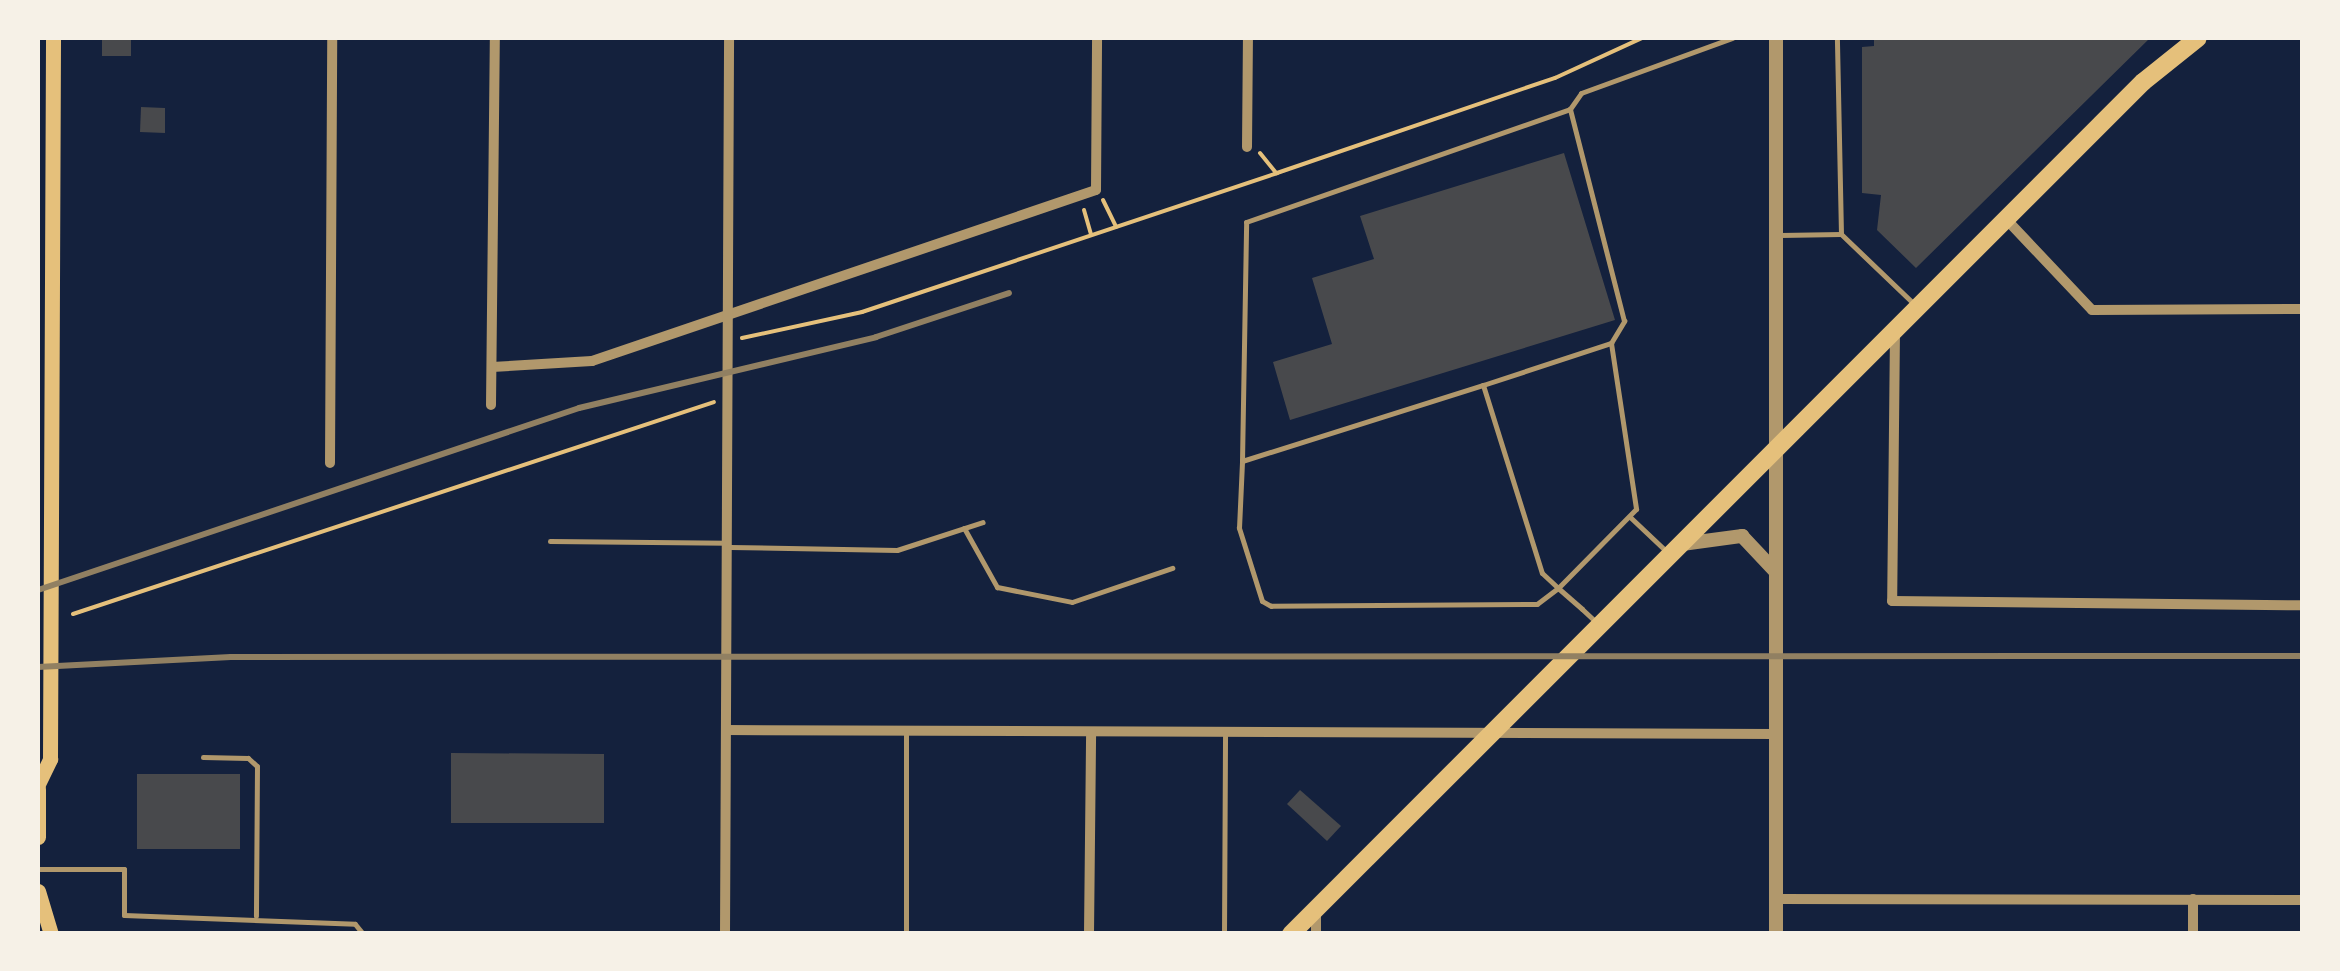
<!DOCTYPE html>
<html>
<head>
<meta charset="utf-8">
<style>
  body { margin:0 }
  #map { position:relative; width:2340px; height:971px; overflow:hidden; background:#14213d; font-family:"Exo 2",sans-serif }
  div>[style] { position:absolute }
  [style*='--x'] { left:calc(var(--x)*1px); top:calc(var(--y)*1px); width:calc(var(--w)*1px); rotate:calc(var(--a)*1deg) }
  .building>* { inset:0; background:#48494c }
  .path>* { height:4px; margin:-2px; padding:0 2px; transform-origin:2px; border-radius:2px; background:#e5c07b }
  .service>* { height:5px; margin:-2.5px; padding:0 2.5px; transform-origin:2.5px; border-radius:2.5px; background:#b1986c }
  .minor>* { height:10px; margin:-5px; padding:0 5px; transform-origin:5px; border-radius:5px; background:#b1986c }
  .tertiary>* { height:14px; margin:-7px; padding:0 7px; transform-origin:7px; border-radius:7px; background:#b1986c }
  .secondary>* { height:15px; margin:-7.5px; padding:0 7.5px; transform-origin:7.5px; border-radius:7.5px; background:#e5c07b }
  .primary>* { height:18px; margin:-9px; padding:0 9px; transform-origin:9px; border-radius:9px; background:#e5c07b }
  .rail>* { height:6px; margin:-3px; padding:0 3px; transform-origin:3px; border-radius:3px; background:#918062 }
  span { translate:-50% -50%; white-space:nowrap; text-align:center; line-height:1.15; -webkit-text-stroke:8px #f6f1e7; paint-order:stroke }
  .frame { position:absolute; inset:0; border:40px solid #f6f1e7; pointer-events:none }
</style>
</head>
<body>
<div id="map">
  <div class="building">
    <div style="clip-path:polygon(102px 38px,131px 38px,131px 56px,102px 56px)"></div>
    <div style="clip-path:polygon(1874px 38px,2150px 38px,1916px 268px,1877px 230px,1881px 195px,1862px 193px,1862px 47px,1874px 46px)"></div>
    <div style="clip-path:polygon(141px 107px,165px 108px,165px 133px,140px 132px)"></div>
    <div style="clip-path:polygon(1564px 153px,1615px 320px,1290px 420px,1273px 362px,1332px 344px,1312px 278px,1374px 259px,1360px 216px)"></div>
    <div style="clip-path:polygon(451px 753px,604px 754px,604px 823px,451px 823px)"></div>
    <div style="clip-path:polygon(137px 774px,240px 774px,240px 849px,137px 849px)"></div>
    <div style="clip-path:polygon(1300px 790px,1341px 826px,1327px 841px,1287px 804px)"></div>
  </div>
  <div class="path">
    <div style="--x:1260;--y:153;--w:26;--a:51"></div>
    <div style="--x:1103;--y:200;--w:30;--a:64"></div>
    <div style="--x:1084;--y:210;--w:25;--a:74"></div>
    <div style="--x:742;--y:338;--w:123;--a:-12.2"></div>
    <div style="--x:862;--y:312;--w:438;--a:-18.5"></div>
    <div style="--x:1277;--y:173;--w:294;--a:-18.9"></div>
    <div style="--x:1555;--y:78;--w:96;--a:-24.7"></div>
    <div style="--x:73;--y:614;--w:675;--a:-18.3"></div>
  </div>
  <div class="service">
    <div style="--x:1841;--y:234;--w:103;--a:43.8"></div>
    <div style="--x:1780;--y:235;--w:61;--a:-0.9"></div>
    <div style="--x:1841;--y:234;--w:196;--a:-91.2"></div>
    <div style="--x:1611;--y:343;--w:26;--a:-59"></div>
    <div style="--x:1624;--y:321;--w:219;--a:-104.3"></div>
    <div style="--x:1570;--y:109;--w:19;--a:-55"></div>
    <div style="--x:1581;--y:93;--w:161;--a:-20"></div>
    <div style="--x:1483;--y:385;--w:135;--a:-18.2"></div>
    <div style="--x:1611;--y:343;--w:168;--a:81.4"></div>
    <div style="--x:1636;--y:509;--w:111;--a:134.6"></div>
    <div style="--x:1558;--y:588;--w:26;--a:143"></div>
    <div style="--x:1537;--y:604;--w:266;--a:179.6"></div>
    <div style="--x:1271;--y:606;--w:10;--a:-151"></div>
    <div style="--x:1262;--y:601;--w:77;--a:-107.5"></div>
    <div style="--x:1239;--y:528;--w:67;--a:-87.4"></div>
    <div style="--x:1242;--y:461;--w:253;--a:-17.5"></div>
    <div style="--x:1483;--y:385;--w:197;--a:72.6"></div>
    <div style="--x:1542;--y:573;--w:22;--a:43"></div>
    <div style="--x:1558;--y:588;--w:32;--a:41"></div>
    <div style="--x:1582;--y:609;--w:22;--a:43"></div>
    <div style="--x:1242;--y:461;--w:239;--a:-89"></div>
    <div style="--x:1246;--y:222;--w:343;--a:-19.2"></div>
    <div style="--x:1630;--y:517;--w:51;--a:43.4"></div>
    <div style="--x:964;--y:528;--w:68;--a:60.8"></div>
    <div style="--x:997;--y:587;--w:76;--a:11.3"></div>
    <div style="--x:1072;--y:602;--w:106;--a:-18.8"></div>
    <div style="--x:550;--y:541;--w:177;--a:0.6"></div>
    <div style="--x:730;--y:547;--w:167;--a:1"></div>
    <div style="--x:897;--y:550;--w:90;--a:-18"></div>
    <div style="--x:906;--y:731;--w:203;--a:90"></div>
    <div style="--x:203;--y:757;--w:45;--a:1.3"></div>
    <div style="--x:248;--y:758;--w:12;--a:42"></div>
    <div style="--x:257;--y:766;--w:150;--a:90.4"></div>
    <div style="--x:38;--y:869;--w:86;--a:0"></div>
    <div style="--x:124;--y:869;--w:46;--a:90"></div>
    <div style="--x:124;--y:915;--w:231;--a:2.2"></div>
    <div style="--x:355;--y:924;--w:13;--a:51"></div>
    <div style="--x:1224;--y:934;--w:201;--a:-89.7"></div>
  </div>
  <div class="minor">
    <div style="--x:1247;--y:147;--w:109;--a:-89.5"></div>
    <div style="--x:2006;--y:219;--w:125;--a:46.6"></div>
    <div style="--x:2092;--y:310;--w:210;--a:-0.3"></div>
    <div style="--x:1895;--y:331;--w:270;--a:90.6"></div>
    <div style="--x:1892;--y:601;--w:410;--a:0.6"></div>
    <div style="--x:492;--y:367;--w:100;--a:-3.4"></div>
    <div style="--x:592;--y:361;--w:532;--a:-18.74"></div>
    <div style="--x:1096;--y:190;--w:152;--a:-89.6"></div>
    <div style="--x:491;--y:405;--w:367;--a:-89.4"></div>
    <div style="--x:330;--y:463;--w:425;--a:-89.7"></div>
    <div style="--x:726;--y:730;--w:1049;--a:0.22"></div>
    <div style="--x:1775;--y:899;--w:527;--a:0.11"></div>
    <div style="--x:1316;--y:910;--w:24;--a:90"></div>
    <div style="--x:725;--y:934;--w:896;--a:-89.74"></div>
    <div style="--x:1089;--y:934;--w:201;--a:-89.4"></div>
    <div style="--x:2193;--y:934;--w:35;--a:-90"></div>
  </div>
  <div class="tertiary">
    <div style="--x:1682;--y:544;--w:61;--a:-7.6"></div>
    <div style="--x:1742;--y:536;--w:47;--a:46.7"></div>
    <div style="--x:1776;--y:934;--w:896;--a:-90"></div>
  </div>
  <div class="secondary">
    <div style="--x:38;--y:784;--w:28;--a:-64"></div>
    <div style="--x:50;--y:759;--w:721;--a:-89.76"></div>
    <div style="--x:38;--y:789;--w:48;--a:90"></div>
    <div style="--x:38;--y:891;--w:45;--a:73.2"></div>
  </div>
  <div class="primary">
    <div style="--x:1291;--y:934;--w:1205;--a:-45"></div>
    <div style="--x:2143;--y:82;--w:70;--a:-38.7"></div>
  </div>
  <div class="rail">
    <div style="--x:38;--y:590;--w:571;--a:-18.59"></div>
    <div style="--x:579;--y:408;--w:305;--a:-13.4"></div>
    <div style="--x:876;--y:337;--w:140;--a:-18.3"></div>
    <div style="--x:38;--y:667;--w:193;--a:-3"></div>
    <div style="--x:231;--y:657;--w:2071;--a:-0.03"></div>
  </div>
  <div class="frame"></div>
</div>
</body>
</html>
